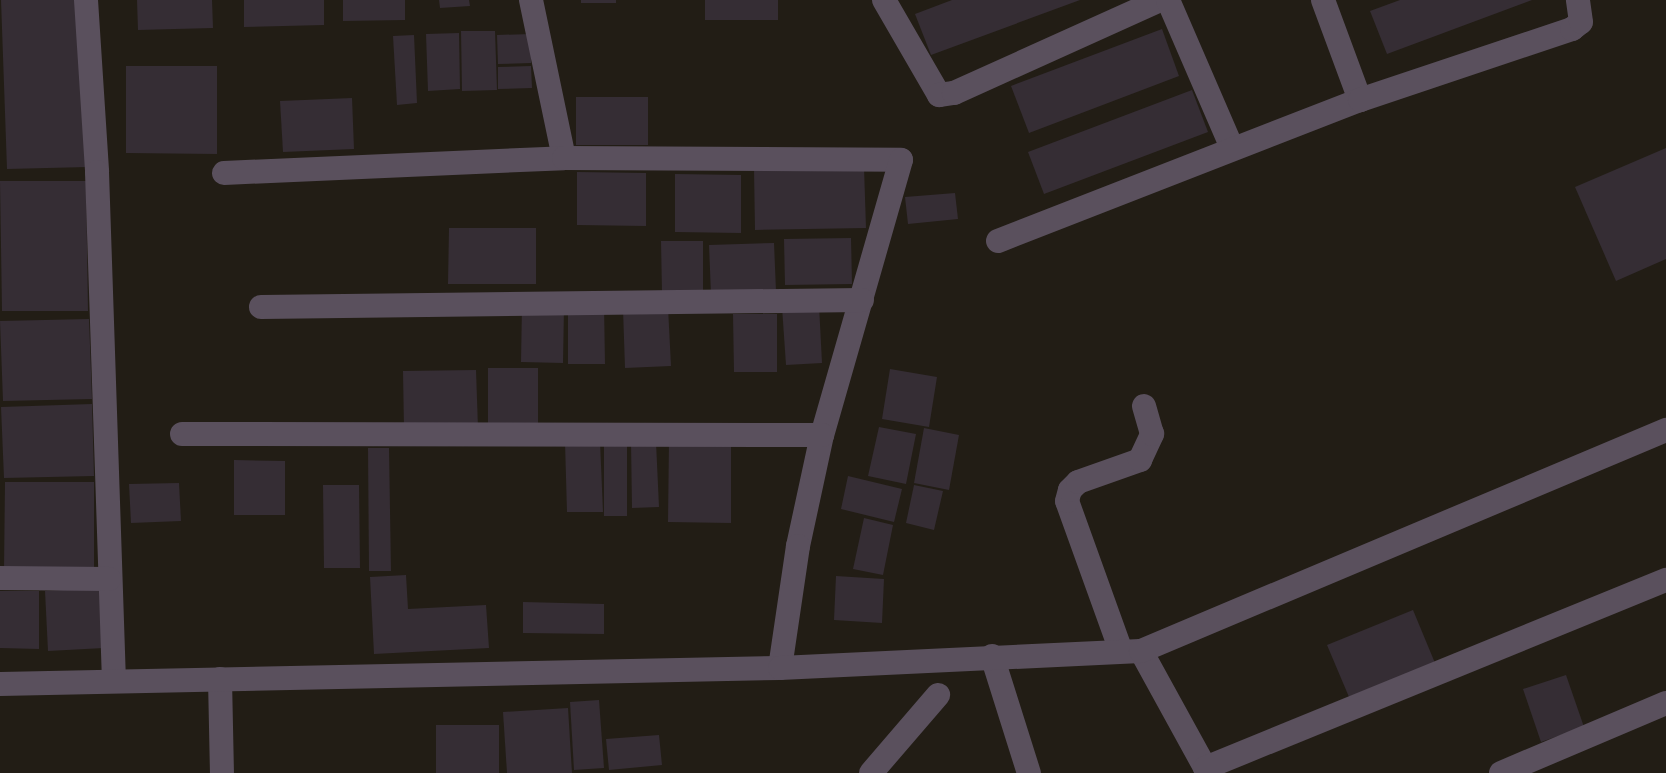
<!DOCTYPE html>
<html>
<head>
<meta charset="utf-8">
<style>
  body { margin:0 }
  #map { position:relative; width:1666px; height:773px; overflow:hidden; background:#221d15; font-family:"Crimson Pro",serif }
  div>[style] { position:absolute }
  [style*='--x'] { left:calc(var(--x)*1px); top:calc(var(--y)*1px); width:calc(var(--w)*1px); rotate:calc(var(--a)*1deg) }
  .building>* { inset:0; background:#352d34 }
  .minor>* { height:24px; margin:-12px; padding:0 12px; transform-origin:12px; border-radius:12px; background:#5a505d }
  span { translate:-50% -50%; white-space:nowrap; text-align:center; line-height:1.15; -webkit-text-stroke:6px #221d15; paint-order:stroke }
</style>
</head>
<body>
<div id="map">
  <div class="building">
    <div style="clip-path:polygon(1px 0,76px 0,88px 167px,7px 169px)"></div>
    <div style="clip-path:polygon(137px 0,212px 0,213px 28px,138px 30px)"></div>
    <div style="clip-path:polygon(244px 0,324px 0,324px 25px,244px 27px)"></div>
    <div style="clip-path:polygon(343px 0,405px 0,405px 20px,343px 21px)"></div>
    <div style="clip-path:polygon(439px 0,469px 0,470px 6px,440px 8px)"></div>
    <div style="clip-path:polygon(581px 0,616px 0,616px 3px,581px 3px)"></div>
    <div style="clip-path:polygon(705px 0,778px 0,778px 20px,705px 20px)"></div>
    <div style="clip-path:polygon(952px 0,1080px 0,931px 55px,915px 14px)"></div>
    <div style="clip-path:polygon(1400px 0,1532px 0,1387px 54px,1370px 11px)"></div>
    <div style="clip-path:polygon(1162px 29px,1179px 76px,1029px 133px,1011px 86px)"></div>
    <div style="clip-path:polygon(461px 31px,495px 31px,497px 90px,462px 91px)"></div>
    <div style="clip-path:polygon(459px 33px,460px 89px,428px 91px,426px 34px)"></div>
    <div style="clip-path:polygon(531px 34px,531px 63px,498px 64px,497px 35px)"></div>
    <div style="clip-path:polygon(414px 35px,417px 103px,397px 105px,393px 36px)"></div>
    <div style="clip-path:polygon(126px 66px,217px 66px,217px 154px,126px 153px)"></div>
    <div style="clip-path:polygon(531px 66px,532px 88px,498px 89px,498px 67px)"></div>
    <div style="clip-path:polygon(1192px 90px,1208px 132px,1044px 194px,1028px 152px)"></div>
    <div style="clip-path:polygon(576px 97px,648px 97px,648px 145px,576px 145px)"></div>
    <div style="clip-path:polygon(352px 98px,354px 149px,283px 152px,280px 101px)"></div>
    <div style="clip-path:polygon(1666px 148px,1666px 259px,1616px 281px,1575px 187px)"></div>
    <div style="clip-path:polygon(864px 167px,866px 228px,755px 230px,754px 169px)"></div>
    <div style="clip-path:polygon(577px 172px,646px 173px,646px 226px,577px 225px)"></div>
    <div style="clip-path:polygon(675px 174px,741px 175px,741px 233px,675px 232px)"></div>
    <div style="clip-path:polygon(0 181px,86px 181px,88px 311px,2px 311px)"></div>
    <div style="clip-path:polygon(955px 193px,958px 219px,908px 224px,905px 197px)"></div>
    <div style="clip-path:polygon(449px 228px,536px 228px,536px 284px,448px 284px)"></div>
    <div style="clip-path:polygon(851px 238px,852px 284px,785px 285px,784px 239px)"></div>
    <div style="clip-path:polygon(661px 241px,703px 241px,703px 292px,662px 293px)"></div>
    <div style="clip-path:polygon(774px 243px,776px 291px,711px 294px,709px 245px)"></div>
    <div style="clip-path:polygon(522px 305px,564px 307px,563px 363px,521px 362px)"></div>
    <div style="clip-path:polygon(568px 305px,604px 305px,605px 364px,568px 364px)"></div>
    <div style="clip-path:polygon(819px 305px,822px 363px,786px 365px,782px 307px)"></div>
    <div style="clip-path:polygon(668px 307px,671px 366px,625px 368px,623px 309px)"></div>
    <div style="clip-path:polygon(733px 314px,777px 314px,777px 372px,734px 372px)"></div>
    <div style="clip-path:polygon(89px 319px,92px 399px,3px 401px,0 321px)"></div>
    <div style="clip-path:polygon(488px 368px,538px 368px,538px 427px,488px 427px)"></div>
    <div style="clip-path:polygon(890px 369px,937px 377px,929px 427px,882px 419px)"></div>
    <div style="clip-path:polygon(476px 370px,478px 428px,404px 429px,403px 371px)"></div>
    <div style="clip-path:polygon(92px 404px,94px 476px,4px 478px,1px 407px)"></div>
    <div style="clip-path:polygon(879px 427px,916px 434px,906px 484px,868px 476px)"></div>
    <div style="clip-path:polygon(924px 428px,959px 435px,949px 490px,914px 483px)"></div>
    <div style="clip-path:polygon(669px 440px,731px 441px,731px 523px,668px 522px)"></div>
    <div style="clip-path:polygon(600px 441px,603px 512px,567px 512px,565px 442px)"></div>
    <div style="clip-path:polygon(631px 442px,656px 442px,659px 507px,632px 508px)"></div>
    <div style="clip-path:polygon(604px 443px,627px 443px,627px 516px,604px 516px)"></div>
    <div style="clip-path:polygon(368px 448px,389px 448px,391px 571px,369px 571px)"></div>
    <div style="clip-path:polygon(234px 460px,285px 461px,285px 515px,234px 515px)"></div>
    <div style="clip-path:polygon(848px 476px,902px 489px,894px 522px,841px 509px)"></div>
    <div style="clip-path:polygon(5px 482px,94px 482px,94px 571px,4px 570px)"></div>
    <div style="clip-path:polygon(179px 483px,181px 521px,131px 523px,129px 484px)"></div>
    <div style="clip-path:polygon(323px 485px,359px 485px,360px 568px,324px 568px)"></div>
    <div style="clip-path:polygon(914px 485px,943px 491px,934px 530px,906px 523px)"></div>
    <div style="clip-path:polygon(864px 518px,893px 525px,883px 575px,853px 569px)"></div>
    <div style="clip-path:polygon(406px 575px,408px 609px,486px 605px,489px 648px,374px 654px,370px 577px)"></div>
    <div style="clip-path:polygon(836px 576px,884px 579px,882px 623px,834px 620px)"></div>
    <div style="clip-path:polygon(101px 588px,104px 648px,48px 651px,45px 591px)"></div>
    <div style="clip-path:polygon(0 591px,39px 591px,39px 649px,0 648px)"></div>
    <div style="clip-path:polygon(523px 602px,604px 604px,604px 634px,523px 633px)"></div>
    <div style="clip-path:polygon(1413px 610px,1435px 663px,1349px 697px,1327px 645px)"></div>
    <div style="clip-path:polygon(1566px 675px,1584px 727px,1541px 742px,1523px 689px)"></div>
    <div style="clip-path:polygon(599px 700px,604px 768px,574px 770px,570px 702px)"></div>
    <div style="clip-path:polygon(568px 708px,572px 773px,507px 773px,503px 712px)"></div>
    <div style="clip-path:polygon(436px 725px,499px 725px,499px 773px,436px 773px)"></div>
    <div style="clip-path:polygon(659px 735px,662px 765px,609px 770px,606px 739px)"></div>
  </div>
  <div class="minor">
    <div style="--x:86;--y:0;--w:172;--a:86.3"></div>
    <div style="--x:97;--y:172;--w:509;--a:88.09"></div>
    <div style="--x:531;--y:0;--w:161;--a:78.2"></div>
    <div style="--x:884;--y:0;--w:110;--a:59.9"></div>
    <div style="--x:939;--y:95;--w:15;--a:-8"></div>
    <div style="--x:954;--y:93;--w:226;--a:-24.3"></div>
    <div style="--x:1168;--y:0;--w:161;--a:66.6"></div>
    <div style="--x:1323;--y:0;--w:107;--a:69.7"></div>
    <div style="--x:224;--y:173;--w:340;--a:-2.5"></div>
    <div style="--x:564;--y:158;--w:337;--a:0.3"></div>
    <div style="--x:901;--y:160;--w:286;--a:106"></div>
    <div style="--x:822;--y:435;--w:114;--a:102.2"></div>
    <div style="--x:798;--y:546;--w:123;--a:98.4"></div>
    <div style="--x:998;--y:241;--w:388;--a:-21.3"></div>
    <div style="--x:1360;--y:100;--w:224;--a:-18.5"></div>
    <div style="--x:1572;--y:29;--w:11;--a:-38"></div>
    <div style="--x:1581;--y:22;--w:22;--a:-98"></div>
    <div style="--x:261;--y:307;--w:601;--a:-0.67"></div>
    <div style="--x:182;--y:434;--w:640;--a:0.09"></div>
    <div style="--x:0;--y:578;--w:109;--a:0.5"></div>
    <div style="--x:1121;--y:651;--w:159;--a:-109.8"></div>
    <div style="--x:1067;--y:501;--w:11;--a:-75"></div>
    <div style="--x:1070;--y:490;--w:11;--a:-45"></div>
    <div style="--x:1078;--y:482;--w:66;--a:-19.5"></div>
    <div style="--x:1140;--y:460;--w:29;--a:-65"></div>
    <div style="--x:1152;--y:434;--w:29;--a:-106"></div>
    <div style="--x:1141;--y:651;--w:139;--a:61.2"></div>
    <div style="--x:992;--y:656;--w:123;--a:72.5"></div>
    <div style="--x:220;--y:679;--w:94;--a:88.8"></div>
    <div style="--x:0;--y:684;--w:780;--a:-1.18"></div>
    <div style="--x:780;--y:668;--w:361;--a:-2.7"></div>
    <div style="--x:1141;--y:651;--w:570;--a:-22.83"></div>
    <div style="--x:1205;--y:768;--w:498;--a:-22.2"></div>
    <div style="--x:871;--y:773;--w:103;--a:-49.3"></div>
    <div style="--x:1501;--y:773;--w:179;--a:-23"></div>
  </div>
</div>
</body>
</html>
